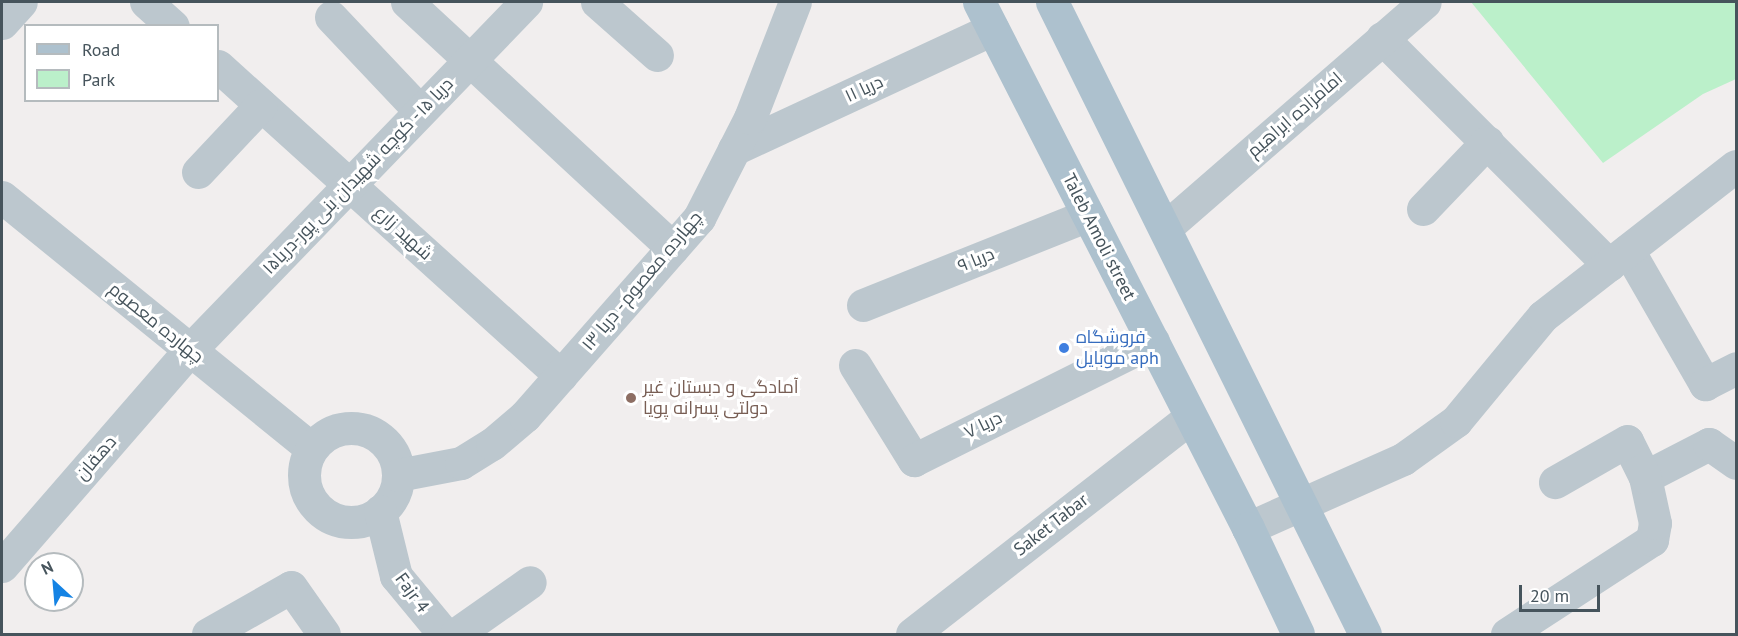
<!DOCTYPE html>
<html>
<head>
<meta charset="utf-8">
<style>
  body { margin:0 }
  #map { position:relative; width:1738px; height:636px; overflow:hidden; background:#f1eeee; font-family:"PT Sans",Cairo,sans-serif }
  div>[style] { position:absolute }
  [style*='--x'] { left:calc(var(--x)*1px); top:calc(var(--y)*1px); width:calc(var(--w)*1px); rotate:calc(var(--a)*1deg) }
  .green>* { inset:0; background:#bbf0ca }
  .minor>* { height:33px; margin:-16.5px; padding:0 16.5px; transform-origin:16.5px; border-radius:16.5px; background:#bcc7ce }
  .minor>.ring { margin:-16.5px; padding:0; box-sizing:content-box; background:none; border:33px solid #bcc7ce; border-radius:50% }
  .major>* { height:33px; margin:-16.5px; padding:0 16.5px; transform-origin:16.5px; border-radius:16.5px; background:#adc1ce }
  .dots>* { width:16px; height:16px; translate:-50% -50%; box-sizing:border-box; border:3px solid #fff; border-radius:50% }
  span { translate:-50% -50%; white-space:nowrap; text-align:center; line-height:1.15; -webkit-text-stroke:6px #fff; paint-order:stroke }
  .street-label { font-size:18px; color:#46545c }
  .shop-label { font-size:18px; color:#366cbe }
  .left { translate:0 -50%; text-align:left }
  .education-label { font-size:18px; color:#785e54 }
  .frame { position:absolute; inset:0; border:3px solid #46545c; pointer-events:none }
  .legend { position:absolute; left:24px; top:24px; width:195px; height:78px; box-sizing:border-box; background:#fff; border:2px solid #b5bbbe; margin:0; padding:8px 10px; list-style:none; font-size:18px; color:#46545c }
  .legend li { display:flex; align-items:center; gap:12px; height:30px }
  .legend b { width:30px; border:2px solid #b5bbbe }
  .north { position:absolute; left:24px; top:552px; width:60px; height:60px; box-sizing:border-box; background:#fff; border:2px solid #b5bbbe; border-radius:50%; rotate:334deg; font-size:16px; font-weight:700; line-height:24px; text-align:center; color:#46545c }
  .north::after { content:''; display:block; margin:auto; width:21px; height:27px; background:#1583e4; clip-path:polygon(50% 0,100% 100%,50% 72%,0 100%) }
  .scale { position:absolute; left:1519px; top:585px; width:81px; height:27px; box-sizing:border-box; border:3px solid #46545c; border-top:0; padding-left:8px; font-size:18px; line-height:21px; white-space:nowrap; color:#46545c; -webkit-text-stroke:4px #fff; paint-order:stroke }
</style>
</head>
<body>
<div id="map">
  <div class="green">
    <div style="clip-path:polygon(1471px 2px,1736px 2px,1736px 79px,1703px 94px,1603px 163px)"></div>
  </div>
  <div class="minor">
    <div style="--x:146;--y:2;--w:36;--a:42"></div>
    <div style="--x:407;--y:2;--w:362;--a:42.8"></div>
    <div style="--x:597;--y:2;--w:80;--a:41.5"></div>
    <div style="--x:331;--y:17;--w:129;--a:46.6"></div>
    <div style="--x:2;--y:23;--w:28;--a:-48"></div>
    <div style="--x:1382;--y:38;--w:321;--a:45"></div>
    <div style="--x:218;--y:66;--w:462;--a:42.1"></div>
    <div style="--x:734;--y:149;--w:285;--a:-24.9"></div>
    <div style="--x:198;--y:172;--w:92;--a:-46.8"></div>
    <div style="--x:2;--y:197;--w:398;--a:39.1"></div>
    <div style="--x:1423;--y:209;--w:93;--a:-46.3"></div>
    <div style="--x:1165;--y:228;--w:344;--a:-41"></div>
    <div style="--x:1628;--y:250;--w:155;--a:60.1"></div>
    <div style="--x:1705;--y:384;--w:35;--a:-27"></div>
    <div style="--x:863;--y:305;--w:242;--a:-21.8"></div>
    <div style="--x:855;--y:365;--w:112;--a:58.2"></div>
    <div style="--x:914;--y:460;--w:267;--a:-26.5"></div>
    <div class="ring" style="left:304px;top:428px;width:61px;height:61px"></div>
    <div style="--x:398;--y:475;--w:64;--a:-10.8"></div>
    <div style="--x:461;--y:463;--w:36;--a:-32"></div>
    <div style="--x:492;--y:444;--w:43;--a:-40.3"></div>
    <div style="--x:525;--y:416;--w:264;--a:-48.7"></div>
    <div style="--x:699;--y:218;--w:112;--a:-63"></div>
    <div style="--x:750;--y:118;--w:124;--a:-68.8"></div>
    <div style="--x:1645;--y:477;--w:72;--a:-27.3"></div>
    <div style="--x:1709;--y:444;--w:33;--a:35"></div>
    <div style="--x:380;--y:511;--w:67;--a:76.2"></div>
    <div style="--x:396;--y:576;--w:75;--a:50.4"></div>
    <div style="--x:1248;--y:528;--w:170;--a:-24"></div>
    <div style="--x:1403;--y:459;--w:65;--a:-35.6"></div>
    <div style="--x:1456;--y:421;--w:136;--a:-50.4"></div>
    <div style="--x:1543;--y:316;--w:244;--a:-37.9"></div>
    <div style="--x:2;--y:566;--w:286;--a:-49"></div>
    <div style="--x:190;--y:350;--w:484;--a:-46"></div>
    <div style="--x:208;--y:634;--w:95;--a:-29.5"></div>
    <div style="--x:291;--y:587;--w:57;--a:54.9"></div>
    <div style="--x:456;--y:634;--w:90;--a:-35.1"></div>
    <div style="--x:912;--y:634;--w:353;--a:-37.9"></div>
    <div style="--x:1507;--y:634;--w:173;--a:-33"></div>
    <div style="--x:1652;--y:540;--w:17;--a:-80"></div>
    <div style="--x:1655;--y:523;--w:47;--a:-102.3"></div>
    <div style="--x:1645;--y:477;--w:40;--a:-116.6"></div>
    <div style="--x:1627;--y:441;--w:83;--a:150.3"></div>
  </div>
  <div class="major">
    <div style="--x:979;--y:2;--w:591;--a:62.91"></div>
    <div style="--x:1248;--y:528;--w:117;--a:64.7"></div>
    <div style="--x:1052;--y:2;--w:705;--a:63.65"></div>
  </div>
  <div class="dots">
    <div style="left:1064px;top:348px;background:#3f7fe0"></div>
    <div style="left:631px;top:398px;background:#8d6e63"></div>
  </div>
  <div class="street-label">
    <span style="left:864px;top:89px;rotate:-25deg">دریا ۱۱</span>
    <span style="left:1295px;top:115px;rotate:-41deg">امامزاده ابراهیم</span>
    <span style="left:358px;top:176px;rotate:-46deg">دریا ۱۵ - كوچه شهيدان بنی پور-دريا۱۵</span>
    <span style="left:403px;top:233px;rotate:42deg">شهید زارع</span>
    <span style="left:1099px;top:237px;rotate:63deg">Taleb Amoli street</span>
    <span style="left:976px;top:260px;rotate:-22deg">دریا ۹</span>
    <span style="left:642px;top:281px;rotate:-50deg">چهارده معصوم - دریا ۱۳</span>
    <span style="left:156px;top:323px;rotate:39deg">چهارده معصوم</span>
    <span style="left:983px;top:425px;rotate:-26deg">دریا ۷</span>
    <span style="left:96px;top:458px;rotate:-49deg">دهقان</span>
    <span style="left:1051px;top:525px;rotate:-38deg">Saket Tabar</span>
    <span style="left:412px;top:593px;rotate:54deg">Fajr 4</span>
  </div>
  <div class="shop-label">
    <span class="left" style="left:1076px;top:348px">فروشگاه<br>موبایل aph</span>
  </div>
  <div class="education-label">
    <span class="left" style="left:643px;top:398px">آمادگی و دبستان غیر<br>دولتی پسرانه پویا</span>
  </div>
  <div class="frame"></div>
  <ul class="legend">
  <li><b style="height:8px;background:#adc1ce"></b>Road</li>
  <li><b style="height:16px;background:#bbf0ca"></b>Park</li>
  </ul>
  <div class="north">N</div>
  <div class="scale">20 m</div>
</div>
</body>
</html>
